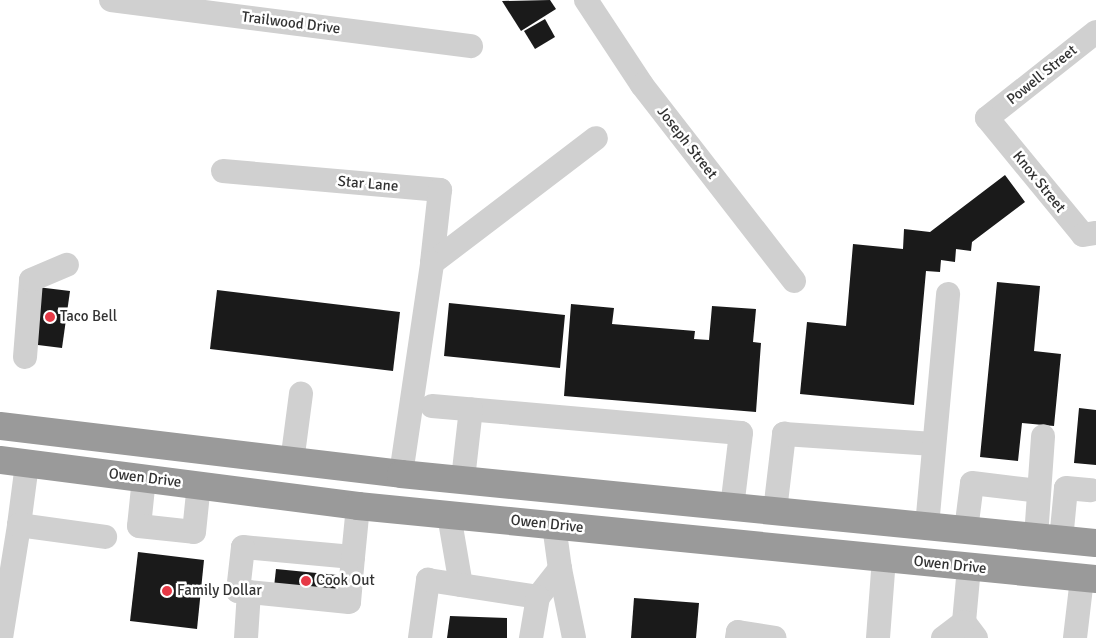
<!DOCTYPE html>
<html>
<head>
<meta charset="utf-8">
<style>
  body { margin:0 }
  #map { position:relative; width:1096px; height:638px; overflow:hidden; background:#fff; font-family:Signika,sans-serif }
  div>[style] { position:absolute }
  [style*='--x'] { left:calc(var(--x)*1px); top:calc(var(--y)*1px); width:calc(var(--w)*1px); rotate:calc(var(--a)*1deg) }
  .building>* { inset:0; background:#1a1a1a }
  .minor>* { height:24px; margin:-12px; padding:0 12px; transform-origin:12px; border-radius:12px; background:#d0d0d0 }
  .highway>* { height:28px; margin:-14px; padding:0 14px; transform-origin:14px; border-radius:14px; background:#9a9a9a }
  .dots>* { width:14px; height:14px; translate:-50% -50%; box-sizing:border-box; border:2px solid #fff; border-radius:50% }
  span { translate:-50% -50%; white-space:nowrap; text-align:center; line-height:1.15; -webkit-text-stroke:5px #fff; paint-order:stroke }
  .street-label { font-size:15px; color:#333 }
  .poi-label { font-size:15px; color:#333 }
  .left { translate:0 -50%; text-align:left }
</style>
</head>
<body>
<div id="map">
  <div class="building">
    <div style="clip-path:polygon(550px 0,556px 9px,521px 31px,502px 1px)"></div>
    <div style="clip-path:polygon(545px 19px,555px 37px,535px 49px,524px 31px)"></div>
    <div style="clip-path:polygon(1005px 175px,1025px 202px,972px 242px,971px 251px,956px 249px,955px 262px,941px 260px,940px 272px,926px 271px,914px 405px,800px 394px,807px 322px,846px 326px,853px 244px,903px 249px,904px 229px,930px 232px)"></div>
    <div style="clip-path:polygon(997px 282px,1040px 286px,1034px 351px,1061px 354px,1054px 426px,1022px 423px,1018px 461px,980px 457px)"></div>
    <div style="clip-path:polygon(37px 287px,70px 291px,62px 348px,30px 344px)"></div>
    <div style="clip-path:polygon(217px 290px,400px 312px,393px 371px,210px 349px)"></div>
    <div style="clip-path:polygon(449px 303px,565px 315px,560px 368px,444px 356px)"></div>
    <div style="clip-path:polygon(571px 304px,614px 308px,612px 324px,695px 331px,694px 339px,709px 340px,712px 306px,756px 309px,753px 342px,761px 343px,756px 412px,564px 396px)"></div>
    <div style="clip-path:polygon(1079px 408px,1096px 410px,1096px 465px,1074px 463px)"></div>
    <div style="clip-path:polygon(138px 552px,204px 560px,197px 629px,130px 621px)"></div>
    <div style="clip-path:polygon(276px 569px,337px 575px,335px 593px,274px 587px)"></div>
    <div style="clip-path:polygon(634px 598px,699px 603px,696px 638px,631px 638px)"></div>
    <div style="clip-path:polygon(450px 616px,507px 618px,507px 638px,447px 638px)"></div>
  </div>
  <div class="minor">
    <div style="--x:111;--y:0;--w:363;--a:7.3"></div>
    <div style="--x:586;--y:0;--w:102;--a:56.6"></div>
    <div style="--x:642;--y:85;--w:248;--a:52.2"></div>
    <div style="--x:1096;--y:32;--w:139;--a:141.7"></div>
    <div style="--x:987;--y:118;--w:151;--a:50.6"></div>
    <div style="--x:1083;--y:235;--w:13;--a:-9"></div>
    <div style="--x:223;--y:171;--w:218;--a:5"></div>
    <div style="--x:440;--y:190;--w:73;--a:96.3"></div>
    <div style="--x:432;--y:263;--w:206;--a:-37.3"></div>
    <div style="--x:25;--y:357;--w:77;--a:-85.5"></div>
    <div style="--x:31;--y:280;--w:39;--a:-23"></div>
    <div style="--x:432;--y:406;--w:310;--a:5"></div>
    <div style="--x:741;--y:433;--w:75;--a:96.9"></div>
    <div style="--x:292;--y:462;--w:69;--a:-82.5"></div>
    <div style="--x:401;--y:474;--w:213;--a:-81.6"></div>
    <div style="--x:144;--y:478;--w:48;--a:95.9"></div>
    <div style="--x:139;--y:526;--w:55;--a:6.2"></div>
    <div style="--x:194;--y:532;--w:48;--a:-84.1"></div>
    <div style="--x:463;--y:479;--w:70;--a:-83.5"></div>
    <div style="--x:775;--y:511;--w:78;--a:-83.3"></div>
    <div style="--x:784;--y:434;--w:150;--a:3.8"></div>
    <div style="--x:449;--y:515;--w:71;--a:80.3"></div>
    <div style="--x:19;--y:525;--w:62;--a:-82.5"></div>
    <div style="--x:927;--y:526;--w:233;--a:-84.8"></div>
    <div style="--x:966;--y:530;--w:47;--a:-82.7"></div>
    <div style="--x:972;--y:483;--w:67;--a:6.8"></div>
    <div style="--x:1036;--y:537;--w:101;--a:-86"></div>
    <div style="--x:1061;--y:540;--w:52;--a:-84.5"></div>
    <div style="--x:1066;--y:488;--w:25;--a:5"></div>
    <div style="--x:243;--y:547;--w:110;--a:5.2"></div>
    <div style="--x:353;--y:557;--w:45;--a:95.1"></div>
    <div style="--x:349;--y:602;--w:112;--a:-174.3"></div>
    <div style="--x:238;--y:591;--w:44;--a:-83.5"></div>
    <div style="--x:353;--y:557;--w:51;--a:-84.4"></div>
    <div style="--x:969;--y:567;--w:55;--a:95.2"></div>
    <div style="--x:964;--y:622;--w:20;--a:53"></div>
    <div style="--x:560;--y:569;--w:70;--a:78.5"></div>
    <div style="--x:538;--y:597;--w:36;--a:-52"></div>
    <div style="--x:560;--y:569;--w:44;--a:-97.8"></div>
    <div style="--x:1;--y:638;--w:114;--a:-80.9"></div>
    <div style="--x:19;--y:525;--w:87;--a:7.9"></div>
    <div style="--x:246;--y:638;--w:46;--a:-86.3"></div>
    <div style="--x:420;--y:638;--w:59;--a:-82.1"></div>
    <div style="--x:428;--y:580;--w:111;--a:8.8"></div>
    <div style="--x:538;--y:597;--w:42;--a:99.7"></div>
    <div style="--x:737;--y:638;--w:6;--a:-81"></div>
    <div style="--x:738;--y:632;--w:37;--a:9"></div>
    <div style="--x:878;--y:638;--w:80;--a:-85.7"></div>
    <div style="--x:943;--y:638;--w:26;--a:-37"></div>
    <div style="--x:1075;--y:638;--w:60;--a:-83.3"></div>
  </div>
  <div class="highway">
    <div style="--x:0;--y:426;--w:404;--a:6.8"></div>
    <div style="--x:401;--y:474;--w:698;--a:5.67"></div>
    <div style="--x:0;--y:460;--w:361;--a:7.3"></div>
    <div style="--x:358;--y:506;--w:742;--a:5.65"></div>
  </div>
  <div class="dots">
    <div style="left:50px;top:317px;background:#e63946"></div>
    <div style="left:306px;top:581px;background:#e63946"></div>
    <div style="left:167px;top:591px;background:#e63946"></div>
  </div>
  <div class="street-label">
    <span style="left:291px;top:23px;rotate:7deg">Trailwood Drive</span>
    <span style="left:1042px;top:75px;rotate:-39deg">Powell Street</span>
    <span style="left:687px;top:143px;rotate:52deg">Joseph Street</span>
    <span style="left:1039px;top:182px;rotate:51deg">Knox Street</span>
    <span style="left:368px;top:184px;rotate:5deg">Star Lane</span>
    <span style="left:145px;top:478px;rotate:7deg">Owen Drive</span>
    <span style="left:547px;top:524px;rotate:6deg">Owen Drive</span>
    <span style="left:950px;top:565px;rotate:6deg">Owen Drive</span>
  </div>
  <div class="poi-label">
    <span class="left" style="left:60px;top:317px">Taco Bell</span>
    <span class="left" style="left:316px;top:581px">Cook Out</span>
    <span class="left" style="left:177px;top:591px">Family Dollar</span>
  </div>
</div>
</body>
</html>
